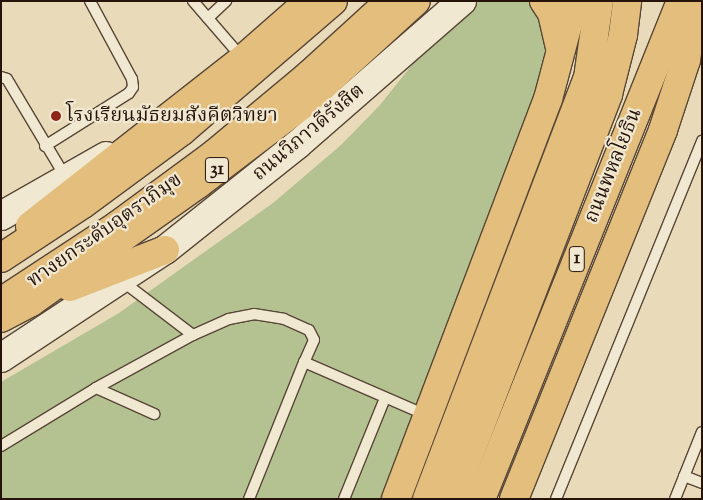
<!DOCTYPE html>
<html>
<head>
<meta charset="utf-8">
<style>
  body { margin:0 }
  #map { position:relative; width:703px; height:500px; overflow:hidden; background:#e9dbba; font-family:"Sorts Mill Goudy","Noto Serif Thai",serif }
  div>[style] { position:absolute }
  [style*='--x'] { left:calc(var(--x)*1px); top:calc(var(--y)*1px); width:calc(var(--w)*1px); rotate:calc(var(--a)*1deg) }
  .green>* { inset:0; background:#b4c191 }
  .roads { filter:drop-shadow(1px 0 #574636) drop-shadow(-1px 0 #574636) drop-shadow(0 1px #574636) drop-shadow(0 -1px #574636) }
  .service>* { height:10px; margin:-5px; padding:0 5px; transform-origin:5px; border-radius:5px; background:#f1e8d2 }
  .secondary>* { height:28px; margin:-14px; padding:0 14px; transform-origin:14px; border-radius:14px; background:#f1e8d2 }
  .primary>* { height:28px; margin:-14px; padding:0 14px; transform-origin:14px; border-radius:14px; background:#e4be7d }
  .trunk>* { height:28px; margin:-14px; padding:0 14px; transform-origin:14px; border-radius:14px; background:#e4be7d }
  .motorway>* { height:28px; margin:-14px; padding:0 14px; transform-origin:14px; border-radius:14px; background:#e4be7d }
  .dots>* { width:14px; height:14px; translate:-50% -50%; box-sizing:border-box; border:2px solid #f1e8d2; border-radius:50% }
  span { translate:-50% -50%; white-space:nowrap; text-align:center; line-height:1.15; -webkit-text-stroke:4.5px #f1e8d2; paint-order:stroke }
  .shield-label span { padding:1px 4px; background:#f1e8d2; border:1px solid; border-radius:4px; -webkit-text-stroke-width:0 }
  .shield-label { font-size:19px; color:#26140a; font-weight:700 }
  .poi-label { font-size:20px; color:#26140a }
  .left { translate:0 -50%; text-align:left }
  .street-label { font-size:20px; color:#26140a }
  .frame { position:absolute; inset:0; border:2px solid #26140a; pointer-events:none }
</style>
</head>
<body>
<div id="map">
  <div class="green">
    <div style="clip-path:polygon(472px 1px,538px 1px,555px 63px,390px 499px,1px 499px,1px 382px,119px 313px,273px 203px,341px 145px,380px 105px,415px 61px,445px 14px)"></div>
  </div>
  <div class="roads">
    <div class="service">
      <div style="--x:193;--y:1;--w:77;--a:49.2"></div>
      <div style="--x:208;--y:18;--w:25;--a:-43"></div>
      <div style="--x:1;--y:77;--w:6;--a:18"></div>
      <div style="--x:7;--y:79;--w:115;--a:59.2"></div>
      <div style="--x:45;--y:146;--w:99;--a:-32.2"></div>
      <div style="--x:129;--y:93;--w:7;--a:-56"></div>
      <div style="--x:133;--y:87;--w:8;--a:-97"></div>
      <div style="--x:132;--y:79;--w:89;--a:-118.3"></div>
      <div style="--x:122;--y:281;--w:89;--a:37.3"></div>
      <div style="--x:193;--y:335;--w:39;--a:-24"></div>
      <div style="--x:229;--y:319;--w:25;--a:-11"></div>
      <div style="--x:254;--y:314;--w:30;--a:9"></div>
      <div style="--x:284;--y:319;--w:27;--a:24"></div>
      <div style="--x:309;--y:330;--w:11;--a:63"></div>
      <div style="--x:314;--y:340;--w:24;--a:114"></div>
      <div style="--x:304;--y:362;--w:133;--a:23.5"></div>
      <div style="--x:96;--y:388;--w:64;--a:24.1"></div>
      <div style="--x:1;--y:446;--w:111;--a:-31.4"></div>
      <div style="--x:96;--y:388;--w:111;--a:-28.7"></div>
      <div style="--x:684;--y:476;--w:19;--a:21"></div>
      <div style="--x:249;--y:499;--w:148;--a:-68.1"></div>
      <div style="--x:344;--y:499;--w:109;--a:-67.9"></div>
      <div style="--x:556;--y:499;--w:387;--a:-67.8"></div>
      <div style="--x:675;--y:499;--w:72;--a:-68.1"></div>
    </div>
    <div class="secondary">
      <div style="--x:1;--y:216;--w:121;--a:-29.7"></div>
      <div style="--x:1;--y:358;--w:196;--a:-33.4"></div>
      <div style="--x:165;--y:250;--w:169;--a:-38.5"></div>
      <div style="--x:297;--y:145;--w:219;--a:-41.1"></div>
    </div>
    <div class="primary">
      <div style="--x:544;--y:1;--w:14;--a:56"></div>
      <div style="--x:552;--y:13;--w:36;--a:77"></div>
      <div style="--x:396;--y:499;--w:428;--a:-69.2"></div>
      <div style="--x:548;--y:99;--w:101;--a:-75.1"></div>
      <div style="--x:481;--y:499;--w:537;--a:-68.12"></div>
    </div>
    <div class="trunk">
      <div style="--x:30;--y:226;--w:271;--a:-38.1"></div>
      <div style="--x:243;--y:59;--w:88;--a:-41.3"></div>
      <div style="--x:70;--y:287;--w:102;--a:-21.3"></div>
      <div style="--x:1;--y:318;--w:34;--a:-28"></div>
      <div style="--x:31;--y:302;--w:204;--a:-35.2"></div>
      <div style="--x:198;--y:184;--w:131;--a:-37.2"></div>
      <div style="--x:302;--y:105;--w:154;--a:-42.4"></div>
      <div style="--x:427;--y:499;--w:451;--a:-69.1"></div>
      <div style="--x:588;--y:78;--w:78;--a:-81.9"></div>
      <div style="--x:452;--y:499;--w:434;--a:-68.9"></div>
      <div style="--x:608;--y:94;--w:61;--a:-75.7"></div>
      <div style="--x:623;--y:35;--w:34;--a:-83"></div>
      <div style="--x:514;--y:499;--w:398;--a:-68"></div>
      <div style="--x:663;--y:130;--w:74;--a:-71.8"></div>
      <div style="--x:686;--y:60;--w:60;--a:-81.3"></div>
    </div>
    <div class="motorway">
      <div style="--x:1;--y:258;--w:98;--a:-33.4"></div>
      <div style="--x:83;--y:204;--w:123;--a:-36.4"></div>
      <div style="--x:182;--y:131;--w:199;--a:-40.7"></div>
      <div style="--x:1;--y:302;--w:140;--a:-33.3"></div>
      <div style="--x:118;--y:225;--w:118;--a:-36.4"></div>
      <div style="--x:213;--y:155;--w:125;--a:-39.8"></div>
      <div style="--x:309;--y:75;--w:110;--a:-42.4"></div>
    </div>
  </div>
  <div class="dots">
    <div style="left:56px;top:116px;background:#8f2418"></div>
  </div>
  <div class="shield-label">
    <span style="left:217px;top:170px">31</span>
    <span style="left:577px;top:259px">1</span>
  </div>
  <div class="poi-label">
    <span class="left" style="left:66px;top:116px">โรงเรียนมัธยมสังคีตวิทยา</span>
  </div>
  <div class="street-label">
    <span style="left:309px;top:133px;rotate:-40deg">ถนนวิภาวดีรังสิต</span>
    <span style="left:614px;top:166px;rotate:-68deg">ถนนพหลโยธิน</span>
    <span style="left:105px;top:231px;rotate:-35deg">ทางยกระดับอุตราภิมุข</span>
  </div>
  <div class="frame"></div>
</div>
</body>
</html>
